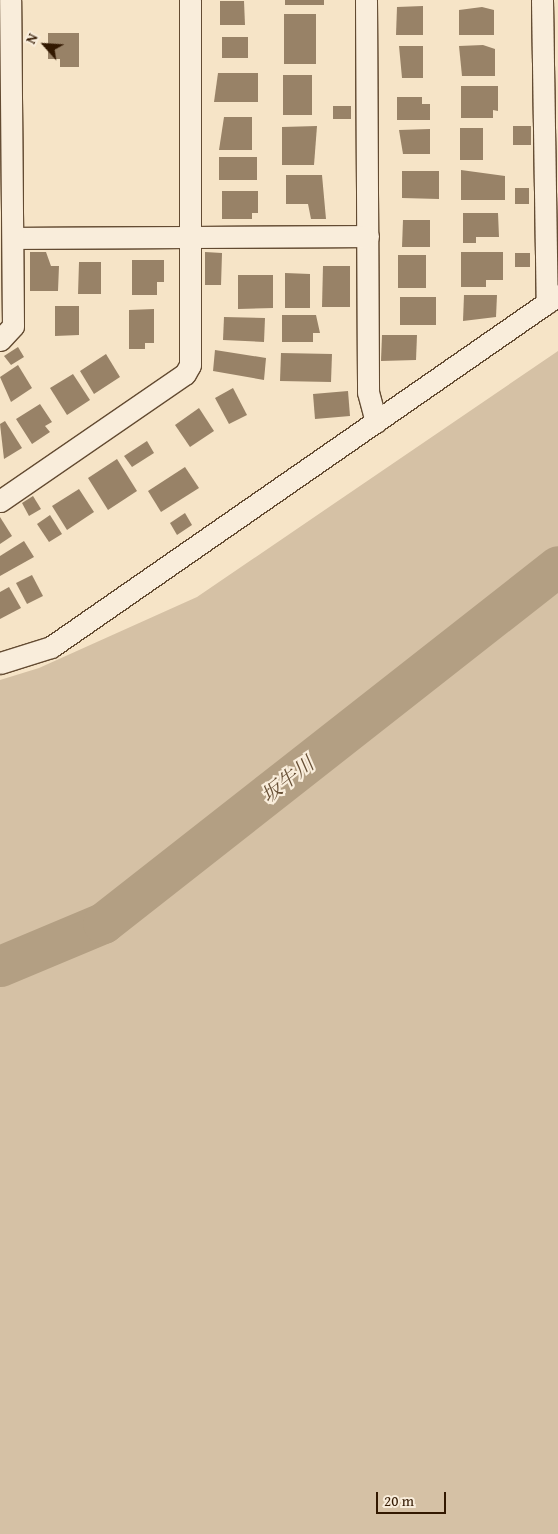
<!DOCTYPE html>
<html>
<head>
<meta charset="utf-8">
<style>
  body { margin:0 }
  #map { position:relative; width:558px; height:1534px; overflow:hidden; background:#f6e4c7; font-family:"Gentium Book Plus","Noto Serif JP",serif }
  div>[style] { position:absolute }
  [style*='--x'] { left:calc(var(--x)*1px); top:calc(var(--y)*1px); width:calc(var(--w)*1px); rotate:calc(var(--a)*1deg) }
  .green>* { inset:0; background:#d5c1a5 }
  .river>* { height:41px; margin:-20.5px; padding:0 20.5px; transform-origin:20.5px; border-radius:20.5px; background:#b39f83 }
  .building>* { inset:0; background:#988267 }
  .roads { filter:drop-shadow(1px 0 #634b32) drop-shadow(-1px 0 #634b32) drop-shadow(0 1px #634b32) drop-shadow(0 -1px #634b32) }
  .minor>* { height:21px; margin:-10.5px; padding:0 10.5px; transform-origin:10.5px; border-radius:10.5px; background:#f9eddb }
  span { translate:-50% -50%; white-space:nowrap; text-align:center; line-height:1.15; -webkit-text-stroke:4.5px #f9eddb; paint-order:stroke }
  .water-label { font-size:20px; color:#664e34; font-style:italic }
  .north { position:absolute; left:20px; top:20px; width:50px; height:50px; -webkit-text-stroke:4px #f9eddb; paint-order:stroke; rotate:296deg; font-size:14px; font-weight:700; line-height:20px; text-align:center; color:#321800 }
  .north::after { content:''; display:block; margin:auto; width:18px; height:22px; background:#321800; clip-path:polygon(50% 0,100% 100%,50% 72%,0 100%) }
  .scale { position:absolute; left:376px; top:1492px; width:70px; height:22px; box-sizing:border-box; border:2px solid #321800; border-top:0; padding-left:6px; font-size:15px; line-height:18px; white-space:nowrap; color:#321800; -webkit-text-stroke:4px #f9eddb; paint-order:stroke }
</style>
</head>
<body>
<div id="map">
  <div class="green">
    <div style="clip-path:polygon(558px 351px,558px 1534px,0 1534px,0 680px,39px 668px,197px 597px)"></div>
  </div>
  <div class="river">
    <div style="--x:0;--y:966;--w:112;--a:-22.7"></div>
    <div style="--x:103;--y:923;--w:578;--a:-38.12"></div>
  </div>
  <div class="building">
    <div style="clip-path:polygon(285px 0,324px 0,324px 5px,285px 5px)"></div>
    <div style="clip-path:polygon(220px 1px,244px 1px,245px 25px,220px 25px)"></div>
    <div style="clip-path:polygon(423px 6px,423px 35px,396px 35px,397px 7px)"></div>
    <div style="clip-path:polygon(482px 7px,494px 10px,494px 35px,459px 35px,459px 10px)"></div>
    <div style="clip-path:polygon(284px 14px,316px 14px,316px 64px,284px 64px)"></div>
    <div style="clip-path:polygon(48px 33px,79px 33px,79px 67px,60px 67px,60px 59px,48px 59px)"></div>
    <div style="clip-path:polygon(222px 37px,248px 37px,248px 58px,222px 58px)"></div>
    <div style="clip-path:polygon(483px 45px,495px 49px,495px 76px,462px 76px,459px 46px)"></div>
    <div style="clip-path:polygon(399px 46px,423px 46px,423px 78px,402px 78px)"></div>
    <div style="clip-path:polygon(218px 73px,258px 73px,258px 102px,214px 102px)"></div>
    <div style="clip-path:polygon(283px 75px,312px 75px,312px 115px,283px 115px)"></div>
    <div style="clip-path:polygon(461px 86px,498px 86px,498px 111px,493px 110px,493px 118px,461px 118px)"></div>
    <div style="clip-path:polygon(397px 97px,422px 97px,422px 104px,430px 104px,430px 120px,397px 120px)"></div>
    <div style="clip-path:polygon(333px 106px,351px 106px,351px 119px,333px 119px)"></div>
    <div style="clip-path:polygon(224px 117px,252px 117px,252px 150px,219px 150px)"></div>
    <div style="clip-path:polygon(317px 126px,314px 165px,282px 165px,282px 127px)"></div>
    <div style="clip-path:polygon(513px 126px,531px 126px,531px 145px,513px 145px)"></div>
    <div style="clip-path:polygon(460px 128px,483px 128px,483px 160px,460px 160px)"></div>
    <div style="clip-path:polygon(430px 129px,430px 154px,403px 154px,399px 130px)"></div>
    <div style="clip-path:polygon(219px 157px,257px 157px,257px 180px,219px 180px)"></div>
    <div style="clip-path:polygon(461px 170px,505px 176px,505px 200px,461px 200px)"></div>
    <div style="clip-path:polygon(402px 171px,439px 171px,439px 199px,402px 198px)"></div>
    <div style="clip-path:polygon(286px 175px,322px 175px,326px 219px,311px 219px,308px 204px,286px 204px)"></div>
    <div style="clip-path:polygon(515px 188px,529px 188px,529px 204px,515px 204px)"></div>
    <div style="clip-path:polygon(222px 191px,258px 191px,258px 213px,252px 213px,252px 219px,222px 219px)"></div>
    <div style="clip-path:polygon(463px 213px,498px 213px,499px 237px,476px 237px,476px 243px,463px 243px)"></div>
    <div style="clip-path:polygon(403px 220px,430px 220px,430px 247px,402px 247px)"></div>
    <div style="clip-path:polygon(30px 252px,46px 252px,51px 266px,59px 266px,58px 291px,30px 291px)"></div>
    <div style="clip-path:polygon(205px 252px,222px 253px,221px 285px,205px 285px)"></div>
    <div style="clip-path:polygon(461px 252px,503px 252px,503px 280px,486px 280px,486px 287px,461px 287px)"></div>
    <div style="clip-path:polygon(515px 253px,530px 253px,530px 267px,515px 267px)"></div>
    <div style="clip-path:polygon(398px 255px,426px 255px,426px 288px,398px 288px)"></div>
    <div style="clip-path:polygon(132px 260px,164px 260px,164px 282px,157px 282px,157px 295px,132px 295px)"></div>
    <div style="clip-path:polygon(79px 262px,101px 262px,101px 294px,78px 294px)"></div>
    <div style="clip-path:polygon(323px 266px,350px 266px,350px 307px,322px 307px)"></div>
    <div style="clip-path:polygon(285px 273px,310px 274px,310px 308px,285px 308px)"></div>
    <div style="clip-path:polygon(238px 275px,273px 275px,273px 308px,238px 309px)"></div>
    <div style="clip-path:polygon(464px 295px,497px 295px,496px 317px,463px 321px)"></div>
    <div style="clip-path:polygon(400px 297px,436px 297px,436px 325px,400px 325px)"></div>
    <div style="clip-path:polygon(55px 306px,79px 306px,79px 335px,55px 336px)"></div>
    <div style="clip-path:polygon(154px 309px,154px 343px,145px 343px,145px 349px,129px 349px,129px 310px)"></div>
    <div style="clip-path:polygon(282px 315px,316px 315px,320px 333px,313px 333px,313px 342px,282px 342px)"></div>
    <div style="clip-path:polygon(224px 317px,265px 318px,264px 342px,223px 340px)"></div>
    <div style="clip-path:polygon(382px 335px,417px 335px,416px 360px,381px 361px)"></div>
    <div style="clip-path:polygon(18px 347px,24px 357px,11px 365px,4px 356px)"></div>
    <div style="clip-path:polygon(215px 350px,266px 358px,264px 380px,213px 371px)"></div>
    <div style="clip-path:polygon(281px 353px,332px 354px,331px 382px,280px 381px)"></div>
    <div style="clip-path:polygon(106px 354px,120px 377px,94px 394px,80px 371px)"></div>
    <div style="clip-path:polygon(18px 365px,32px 388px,11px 402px,0 377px)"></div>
    <div style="clip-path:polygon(73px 374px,90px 400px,67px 415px,50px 388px)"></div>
    <div style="clip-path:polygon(233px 388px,247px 415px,229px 424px,215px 398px)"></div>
    <div style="clip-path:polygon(348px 391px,350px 416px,315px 419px,313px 394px)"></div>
    <div style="clip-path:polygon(40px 404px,52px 422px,45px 426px,50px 432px,32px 444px,16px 419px)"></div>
    <div style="clip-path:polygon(199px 408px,214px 431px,190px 447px,175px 425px)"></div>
    <div style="clip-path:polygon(5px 421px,22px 448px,4px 459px,0 424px)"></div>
    <div style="clip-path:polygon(147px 441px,154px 453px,132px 467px,124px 456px)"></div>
    <div style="clip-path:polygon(117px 459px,137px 491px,108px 510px,88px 478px)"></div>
    <div style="clip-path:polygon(185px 467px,199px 488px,161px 512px,148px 491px)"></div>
    <div style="clip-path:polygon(79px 489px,94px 512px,67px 530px,52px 506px)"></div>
    <div style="clip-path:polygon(33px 496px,41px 509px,29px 516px,22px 503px)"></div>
    <div style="clip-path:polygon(185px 513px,192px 525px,177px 535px,170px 523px)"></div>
    <div style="clip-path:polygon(50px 515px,62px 534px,49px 542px,37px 524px)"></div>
    <div style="clip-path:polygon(0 517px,12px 536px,0 544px)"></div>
    <div style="clip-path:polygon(24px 541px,34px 557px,0 576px,0 556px)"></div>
    <div style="clip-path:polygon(32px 575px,43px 596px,27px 604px,16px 583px)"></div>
    <div style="clip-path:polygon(9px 587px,21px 608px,0 619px,0 592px)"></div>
  </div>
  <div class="roads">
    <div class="minor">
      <div style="--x:366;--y:0;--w:392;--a:89.7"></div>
      <div style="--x:368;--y:392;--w:31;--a:75"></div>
      <div style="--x:542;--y:0;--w:303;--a:89.1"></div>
      <div style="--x:13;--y:238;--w:355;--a:-0.3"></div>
      <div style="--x:0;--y:340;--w:19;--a:-47"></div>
      <div style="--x:13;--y:326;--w:326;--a:-90.5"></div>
      <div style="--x:0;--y:501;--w:224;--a:-34.5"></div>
      <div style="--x:185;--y:374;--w:10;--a:-61"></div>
      <div style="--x:190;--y:365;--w:365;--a:-90"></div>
      <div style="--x:0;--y:663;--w:53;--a:-17.4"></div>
      <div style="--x:51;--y:647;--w:617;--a:-34.77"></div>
    </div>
  </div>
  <div class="water-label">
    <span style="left:287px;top:779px;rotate:-38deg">坂牛川</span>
  </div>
  <div class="north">N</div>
  <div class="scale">20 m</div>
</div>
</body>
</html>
